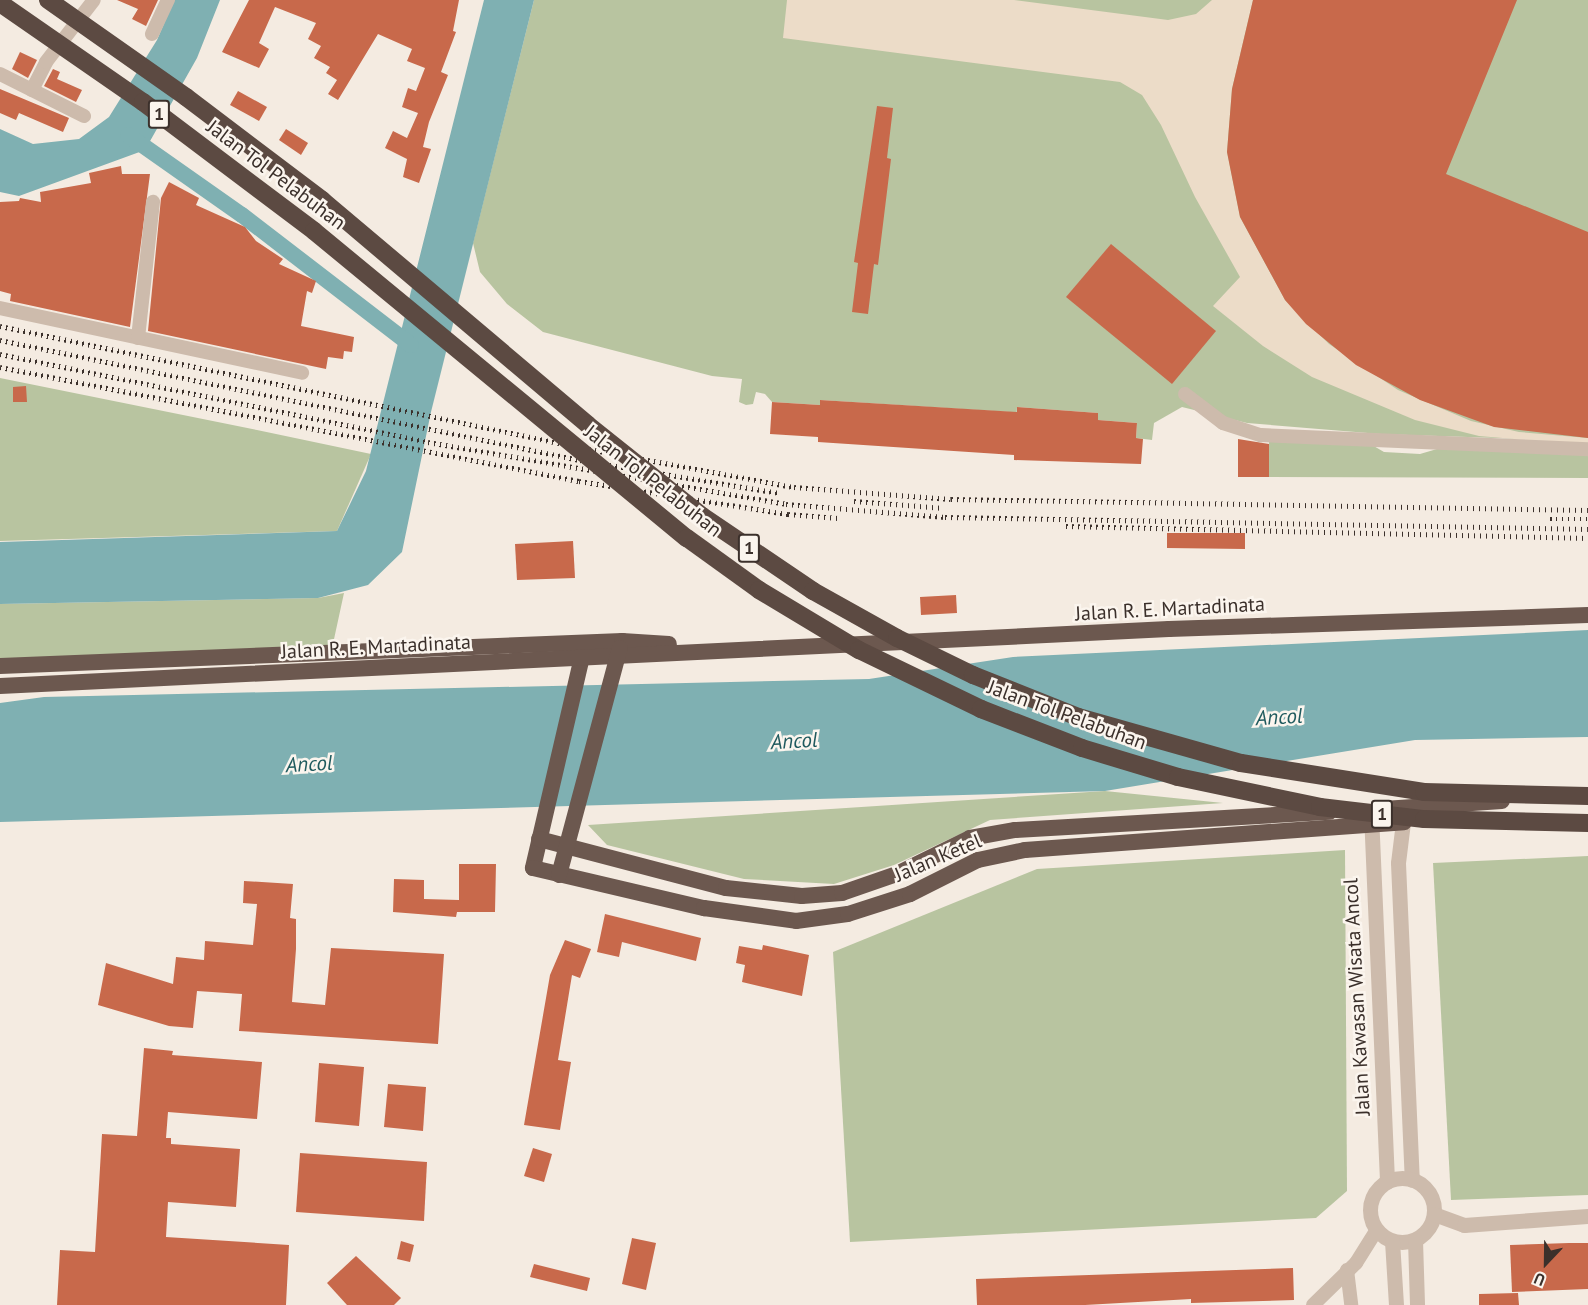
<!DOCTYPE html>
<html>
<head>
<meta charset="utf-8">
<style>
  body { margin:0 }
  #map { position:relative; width:1588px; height:1305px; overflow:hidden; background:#f4ebe1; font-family:"PT Sans",sans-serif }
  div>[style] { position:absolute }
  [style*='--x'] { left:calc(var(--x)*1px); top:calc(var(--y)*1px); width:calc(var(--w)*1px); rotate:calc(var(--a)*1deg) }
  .green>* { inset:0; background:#b8c4a0 }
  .plaza>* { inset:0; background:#ecdcc8 }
  .water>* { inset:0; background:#7fb0b2 }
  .canal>* { height:16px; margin:-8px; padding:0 8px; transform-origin:8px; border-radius:8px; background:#7fb0b2 }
  .building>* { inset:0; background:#c8694b }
  .minor>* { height:14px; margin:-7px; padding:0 7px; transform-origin:7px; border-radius:7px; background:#cdbbac }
  .tertiary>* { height:15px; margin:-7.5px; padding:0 7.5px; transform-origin:7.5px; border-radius:7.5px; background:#cdbbac }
  .tertiary>.ring { margin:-7.5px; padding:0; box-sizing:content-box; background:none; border:15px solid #cdbbac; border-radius:50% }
  .trunk>* { height:16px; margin:-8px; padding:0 8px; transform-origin:8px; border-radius:8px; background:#6c584f }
  .rail>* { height:4.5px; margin-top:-2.25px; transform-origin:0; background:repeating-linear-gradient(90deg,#3b302b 0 1.5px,transparent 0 6px) }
  .motorway-bridge>* { height:18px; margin:-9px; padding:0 9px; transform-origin:9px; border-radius:9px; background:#5c4a42 }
  span { translate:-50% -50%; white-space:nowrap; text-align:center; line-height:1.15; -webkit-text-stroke:5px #fbf5ee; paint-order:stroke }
  .shield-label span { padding:2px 4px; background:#fbf5ee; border:2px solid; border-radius:4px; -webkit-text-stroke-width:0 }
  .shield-label { font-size:18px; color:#3b302b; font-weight:700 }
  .street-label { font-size:20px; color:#3b302b }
  .water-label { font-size:21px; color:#1f5a5e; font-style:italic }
  .north { position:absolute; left:1516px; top:1233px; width:60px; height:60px; -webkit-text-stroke:4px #fbf5ee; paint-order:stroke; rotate:202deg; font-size:16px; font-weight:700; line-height:24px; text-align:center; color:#3b302b }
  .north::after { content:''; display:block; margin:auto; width:21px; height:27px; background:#3b302b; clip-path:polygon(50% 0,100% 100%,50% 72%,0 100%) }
</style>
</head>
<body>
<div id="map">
  <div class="green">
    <div style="clip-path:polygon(534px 0,1588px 0,1588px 441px,1380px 434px,1247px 423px,1182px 407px,1154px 423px,1152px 440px,1136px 438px,1137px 423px,1098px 420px,1098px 413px,1017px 407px,1016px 428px,1010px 412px,820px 400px,820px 405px,772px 402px,765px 394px,756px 392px,753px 404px,746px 405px,739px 402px,742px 379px,712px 376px,543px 332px,507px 304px,480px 272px,473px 243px)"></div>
    <div style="clip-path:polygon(0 378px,257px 430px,371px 454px,337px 531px,0 541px)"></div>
    <div style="clip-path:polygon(1269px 439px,1372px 445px,1384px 452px,1420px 454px,1437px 449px,1588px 452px,1588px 478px,1269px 477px)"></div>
    <div style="clip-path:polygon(344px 593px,331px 653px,0 666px,0 604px,318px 598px)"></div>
    <div style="clip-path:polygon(1105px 791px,1223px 803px,990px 820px,894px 865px,834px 884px,744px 879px,607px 845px,588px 825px)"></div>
    <div style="clip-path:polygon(1345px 850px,1347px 1191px,1316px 1218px,850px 1242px,833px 952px,1037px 869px)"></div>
    <div style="clip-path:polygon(1588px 856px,1588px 1195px,1451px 1200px,1433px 863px)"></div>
  </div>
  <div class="plaza">
    <div style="clip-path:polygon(787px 0,1014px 0,1168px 20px,1196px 14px,1212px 0,1253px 0,1232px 89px,1227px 152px,1240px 217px,1285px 300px,1329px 344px,1398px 390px,1471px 421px,1519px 432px,1588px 438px,1588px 445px,1479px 436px,1415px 420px,1312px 377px,1263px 346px,1213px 306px,1240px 277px,1195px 197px,1161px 125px,1142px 95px,1120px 82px,783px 38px)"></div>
  </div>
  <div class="water">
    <div style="clip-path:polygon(174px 0,220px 0,197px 58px,145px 150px,19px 196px,0 192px,0 129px,33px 144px,79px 139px,109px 117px,157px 40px)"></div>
    <div style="clip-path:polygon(484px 0,534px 0,431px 412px,402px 552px,368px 585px,318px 598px,0 604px,0 542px,337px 531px,366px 471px)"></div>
    <div style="clip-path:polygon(1588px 630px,1588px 737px,1415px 740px,1105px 791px,0 822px,0 703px,44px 697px,869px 679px,1013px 657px)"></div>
  </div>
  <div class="canal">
    <div style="--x:128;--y:135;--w:139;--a:35.1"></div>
    <div style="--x:242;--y:215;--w:213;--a:37.6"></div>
  </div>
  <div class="building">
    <div style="clip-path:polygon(117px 0,158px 0,146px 26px,132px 19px,138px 9px)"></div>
    <div style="clip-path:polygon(249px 0,459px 0,453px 31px,456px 32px,441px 72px,448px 75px,429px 122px,423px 147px,431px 149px,419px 183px,403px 177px,407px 159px,385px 148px,393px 131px,407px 138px,418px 113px,402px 107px,408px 88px,416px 91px,425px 68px,407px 61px,412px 49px,378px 34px,338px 100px,328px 94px,337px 80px,326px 73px,330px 67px,314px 58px,321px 46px,308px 39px,316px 23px,275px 7px,259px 43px,269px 49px,259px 68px,222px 52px)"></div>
    <div style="clip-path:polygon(1253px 0,1517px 0,1446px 174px,1588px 232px,1588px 438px,1494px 427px,1420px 400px,1356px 365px,1306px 324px,1285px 300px,1240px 217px,1227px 152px,1232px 89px)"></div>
    <div style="clip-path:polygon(20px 52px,37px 60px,28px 78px,12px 69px)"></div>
    <div style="clip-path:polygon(53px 69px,60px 72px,57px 79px,82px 90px,76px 102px,44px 86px)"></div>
    <div style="clip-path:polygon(0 89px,69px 118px,63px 132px,19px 113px,16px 120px,0 113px)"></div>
    <div style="clip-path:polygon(238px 91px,267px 107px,259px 121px,230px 105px)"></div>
    <div style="clip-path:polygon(877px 106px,893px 108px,887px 158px,891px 159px,878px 265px,874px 264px,868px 314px,852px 312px,858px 263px,854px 262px)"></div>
    <div style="clip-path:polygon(286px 129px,308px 143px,301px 155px,279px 140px)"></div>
    <div style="clip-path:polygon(121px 166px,122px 174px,150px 174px,130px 327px,10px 301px,11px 294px,0 291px,0 202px,19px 201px,20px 198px,41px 202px,40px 192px,91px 183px,89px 173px)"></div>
    <div style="clip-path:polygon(169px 182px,199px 198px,196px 205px,245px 227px,256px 241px,283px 259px,279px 264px,316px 281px,312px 293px,307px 291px,301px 326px,354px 337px,352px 352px,344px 351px,343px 359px,328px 357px,326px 369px,148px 331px,161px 198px)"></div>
    <div style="clip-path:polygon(1111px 244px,1216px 331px,1172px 384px,1066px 297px)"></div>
    <div style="clip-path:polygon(26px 386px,27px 402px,13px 402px,13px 387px)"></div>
    <div style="clip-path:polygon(820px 400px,1017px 412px,1017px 407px,1098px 413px,1098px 420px,1137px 423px,1136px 438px,1143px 439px,1141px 464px,1014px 460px,1014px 455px,818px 442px,818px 437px,770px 434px,772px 402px,820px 405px)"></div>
    <div style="clip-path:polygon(1238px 439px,1269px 444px,1269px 477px,1238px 477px)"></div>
    <div style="clip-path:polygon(1167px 533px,1245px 533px,1245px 549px,1167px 548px)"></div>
    <div style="clip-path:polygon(573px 541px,575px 578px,517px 580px,515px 544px)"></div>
    <div style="clip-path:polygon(956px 595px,957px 613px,921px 615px,920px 597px)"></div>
    <div style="clip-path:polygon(459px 864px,496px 864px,495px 912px,457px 912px,456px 917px,393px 912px,394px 879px,424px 880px,424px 899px,459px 900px)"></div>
    <div style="clip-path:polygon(244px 881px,293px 884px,290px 918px,296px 919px,296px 949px,292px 1002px,325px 1005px,331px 948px,444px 954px,438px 1044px,239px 1031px,242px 994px,197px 991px,193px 1028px,169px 1026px,98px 1005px,106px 963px,173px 984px,176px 957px,204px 960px,205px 941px,253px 945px,257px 904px,243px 903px)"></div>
    <div style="clip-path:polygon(605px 914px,701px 938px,696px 961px,622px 942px,619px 957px,597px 952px)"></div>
    <div style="clip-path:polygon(565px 940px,591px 949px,580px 978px,572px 975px,558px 1060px,571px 1062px,560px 1130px,524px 1125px,550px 975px)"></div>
    <div style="clip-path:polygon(763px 945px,809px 955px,802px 996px,742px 982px,745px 965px,736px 963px,739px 946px,762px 950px)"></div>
    <div style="clip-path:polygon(144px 1048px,173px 1051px,172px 1055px,262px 1062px,257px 1119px,168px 1112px,166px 1138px,171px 1138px,171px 1144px,240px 1149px,236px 1207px,168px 1202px,166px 1237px,289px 1245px,286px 1305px,57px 1305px,60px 1250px,95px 1252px,102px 1134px,137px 1136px)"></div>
    <div style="clip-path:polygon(319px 1063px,364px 1067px,359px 1126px,315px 1122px)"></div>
    <div style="clip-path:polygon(388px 1084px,426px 1087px,423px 1131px,384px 1127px)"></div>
    <div style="clip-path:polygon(533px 1148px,552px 1154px,544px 1182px,524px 1176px)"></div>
    <div style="clip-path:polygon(300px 1153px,427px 1162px,424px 1221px,296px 1212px)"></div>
    <div style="clip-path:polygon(632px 1238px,656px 1243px,646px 1290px,622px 1284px)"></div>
    <div style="clip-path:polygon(401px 1241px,414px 1245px,410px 1262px,397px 1259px)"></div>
    <div style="clip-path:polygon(1569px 1243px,1588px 1243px,1588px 1289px,1512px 1292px,1510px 1245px)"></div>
    <div style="clip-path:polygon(356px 1256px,401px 1298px,394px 1305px,347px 1305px,327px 1283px)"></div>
    <div style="clip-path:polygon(534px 1264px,590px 1278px,587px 1291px,530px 1277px)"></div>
    <div style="clip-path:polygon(1293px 1268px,1294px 1300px,1191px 1303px,1191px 1299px,1085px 1305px,977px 1305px,976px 1279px)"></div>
    <div style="clip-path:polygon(1518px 1293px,1519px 1305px,1479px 1305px,1479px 1294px)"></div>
  </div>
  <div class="minor">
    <div style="--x:152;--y:34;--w:38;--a:-65"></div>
    <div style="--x:0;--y:74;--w:94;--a:26.6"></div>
    <div style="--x:32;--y:90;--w:31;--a:-63"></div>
    <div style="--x:46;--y:62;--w:78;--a:-52.3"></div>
    <div style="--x:0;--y:308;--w:309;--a:12.1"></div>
    <div style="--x:138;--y:338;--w:137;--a:-83.7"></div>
    <div style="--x:1185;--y:394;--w:48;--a:37.3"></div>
    <div style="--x:1223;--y:423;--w:40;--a:18"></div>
    <div style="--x:1261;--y:435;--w:327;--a:2.5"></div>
    <div style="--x:1347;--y:1270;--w:35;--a:83"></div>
    <div style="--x:1313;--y:1305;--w:60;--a:-44.3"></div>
    <div style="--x:1356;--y:1263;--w:39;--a:-58"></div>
  </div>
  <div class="tertiary">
    <div style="--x:1400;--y:811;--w:11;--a:75"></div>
    <div style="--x:1403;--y:822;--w:41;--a:97"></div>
    <div style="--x:1398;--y:863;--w:317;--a:87.5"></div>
    <div style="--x:1371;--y:814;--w:368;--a:87.5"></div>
    <div class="ring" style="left:1370px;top:1178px;width:49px;height:49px"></div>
    <div style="--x:1434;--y:1214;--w:32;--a:20"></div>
    <div style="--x:1464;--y:1225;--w:124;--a:-4.2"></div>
    <div style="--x:1415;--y:1240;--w:65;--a:88.2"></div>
    <div style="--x:1392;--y:1241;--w:64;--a:86.4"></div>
  </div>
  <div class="trunk">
    <div style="--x:585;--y:644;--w:230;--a:103.1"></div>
    <div style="--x:533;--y:868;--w:176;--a:13.2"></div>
    <div style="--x:704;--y:908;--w:93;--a:8"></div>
    <div style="--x:796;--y:921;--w:52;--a:-7.7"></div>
    <div style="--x:848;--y:914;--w:65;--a:-17.9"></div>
    <div style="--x:910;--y:894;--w:76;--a:-26.6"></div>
    <div style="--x:978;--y:860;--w:48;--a:-12"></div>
    <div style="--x:1025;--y:850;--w:380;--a:-4.2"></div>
    <div style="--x:0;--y:666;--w:623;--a:-2.3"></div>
    <div style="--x:622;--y:641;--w:47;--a:3.7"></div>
    <div style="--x:0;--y:686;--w:1170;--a:-2.79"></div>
    <div style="--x:1169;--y:629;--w:419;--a:-1.9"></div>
    <div style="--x:1384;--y:809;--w:118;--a:-3.9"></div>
    <div style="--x:539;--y:839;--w:193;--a:14.7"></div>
    <div style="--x:726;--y:888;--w:76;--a:6"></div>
    <div style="--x:802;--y:896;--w:40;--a:-4.3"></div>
    <div style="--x:842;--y:893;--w:58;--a:-19.1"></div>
    <div style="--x:897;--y:874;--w:81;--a:-26.3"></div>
    <div style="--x:970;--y:838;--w:46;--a:-10.1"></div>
    <div style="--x:1015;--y:830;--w:315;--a:-3.3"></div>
    <div style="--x:559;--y:875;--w:235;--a:-75"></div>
  </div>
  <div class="rail">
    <div style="--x:0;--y:326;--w:596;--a:11.82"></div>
    <div style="--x:583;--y:448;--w:215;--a:10.5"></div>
    <div style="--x:794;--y:487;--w:157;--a:4.4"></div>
    <div style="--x:951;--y:499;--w:637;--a:0.99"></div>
    <div style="--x:0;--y:340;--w:592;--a:11.69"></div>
    <div style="--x:580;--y:460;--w:203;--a:9.4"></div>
    <div style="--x:0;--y:354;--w:437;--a:11.6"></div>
    <div style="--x:428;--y:442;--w:363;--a:9.8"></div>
    <div style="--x:786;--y:504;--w:160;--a:4.7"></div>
    <div style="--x:945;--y:517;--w:643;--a:1.07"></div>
    <div style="--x:0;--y:367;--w:590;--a:11.14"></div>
    <div style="--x:579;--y:481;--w:212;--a:9"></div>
    <div style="--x:788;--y:514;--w:50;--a:4.6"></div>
    <div style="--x:854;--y:501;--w:90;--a:4.4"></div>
    <div style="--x:1550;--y:519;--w:38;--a:0"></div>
    <div style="--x:1066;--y:526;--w:522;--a:1.32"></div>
  </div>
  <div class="motorway-bridge">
    <div style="--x:48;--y:0;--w:169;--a:35.1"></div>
    <div style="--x:186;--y:97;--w:171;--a:37.1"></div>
    <div style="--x:322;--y:200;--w:348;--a:40.2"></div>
    <div style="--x:588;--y:425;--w:146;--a:38.6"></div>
    <div style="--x:702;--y:516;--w:134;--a:34"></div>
    <div style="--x:813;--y:591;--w:96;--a:29.2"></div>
    <div style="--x:897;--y:638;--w:85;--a:26"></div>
    <div style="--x:973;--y:675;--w:113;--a:21.8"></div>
    <div style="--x:1078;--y:717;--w:169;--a:15.8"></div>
    <div style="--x:1241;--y:763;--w:185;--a:9"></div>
    <div style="--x:1424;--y:792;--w:164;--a:1.4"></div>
    <div style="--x:0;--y:3;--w:174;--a:34.7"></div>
    <div style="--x:143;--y:102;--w:214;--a:37"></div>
    <div style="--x:314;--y:231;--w:483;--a:39.5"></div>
    <div style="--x:687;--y:538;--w:89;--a:35.8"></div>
    <div style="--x:759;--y:590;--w:117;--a:31"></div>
    <div style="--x:859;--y:650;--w:136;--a:25.8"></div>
    <div style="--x:981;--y:709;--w:108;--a:21.1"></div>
    <div style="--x:1082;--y:748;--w:100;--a:16.8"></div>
    <div style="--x:1178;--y:777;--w:145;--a:11.9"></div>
    <div style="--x:1320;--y:807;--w:105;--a:6.6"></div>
    <div style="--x:1424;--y:819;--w:164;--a:1.4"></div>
  </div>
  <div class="shield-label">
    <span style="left:159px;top:114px">1</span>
    <span style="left:749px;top:548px">1</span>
    <span style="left:1382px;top:814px">1</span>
  </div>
  <div class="street-label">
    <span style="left:276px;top:175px;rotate:37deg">Jalan Tol Pelabuhan</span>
    <span style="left:653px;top:481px;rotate:38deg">Jalan Tol Pelabuhan</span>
    <span style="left:1170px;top:609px;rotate:-3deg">Jalan R. E. Martadinata</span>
    <span style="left:376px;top:647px;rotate:-3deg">Jalan R. E. Martadinata</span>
    <span style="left:1067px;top:715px;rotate:20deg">Jalan Tol Pelabuhan</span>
    <span style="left:938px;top:858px;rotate:-23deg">Jalan Ketel</span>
    <span style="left:1357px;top:997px;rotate:-93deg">Jalan Kawasan Wisata Ancol</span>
  </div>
  <div class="water-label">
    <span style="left:1279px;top:717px;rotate:-3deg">Ancol</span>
    <span style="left:794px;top:741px;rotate:-3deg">Ancol</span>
    <span style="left:309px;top:764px;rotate:-3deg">Ancol</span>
  </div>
  <div class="north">U</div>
</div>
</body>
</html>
